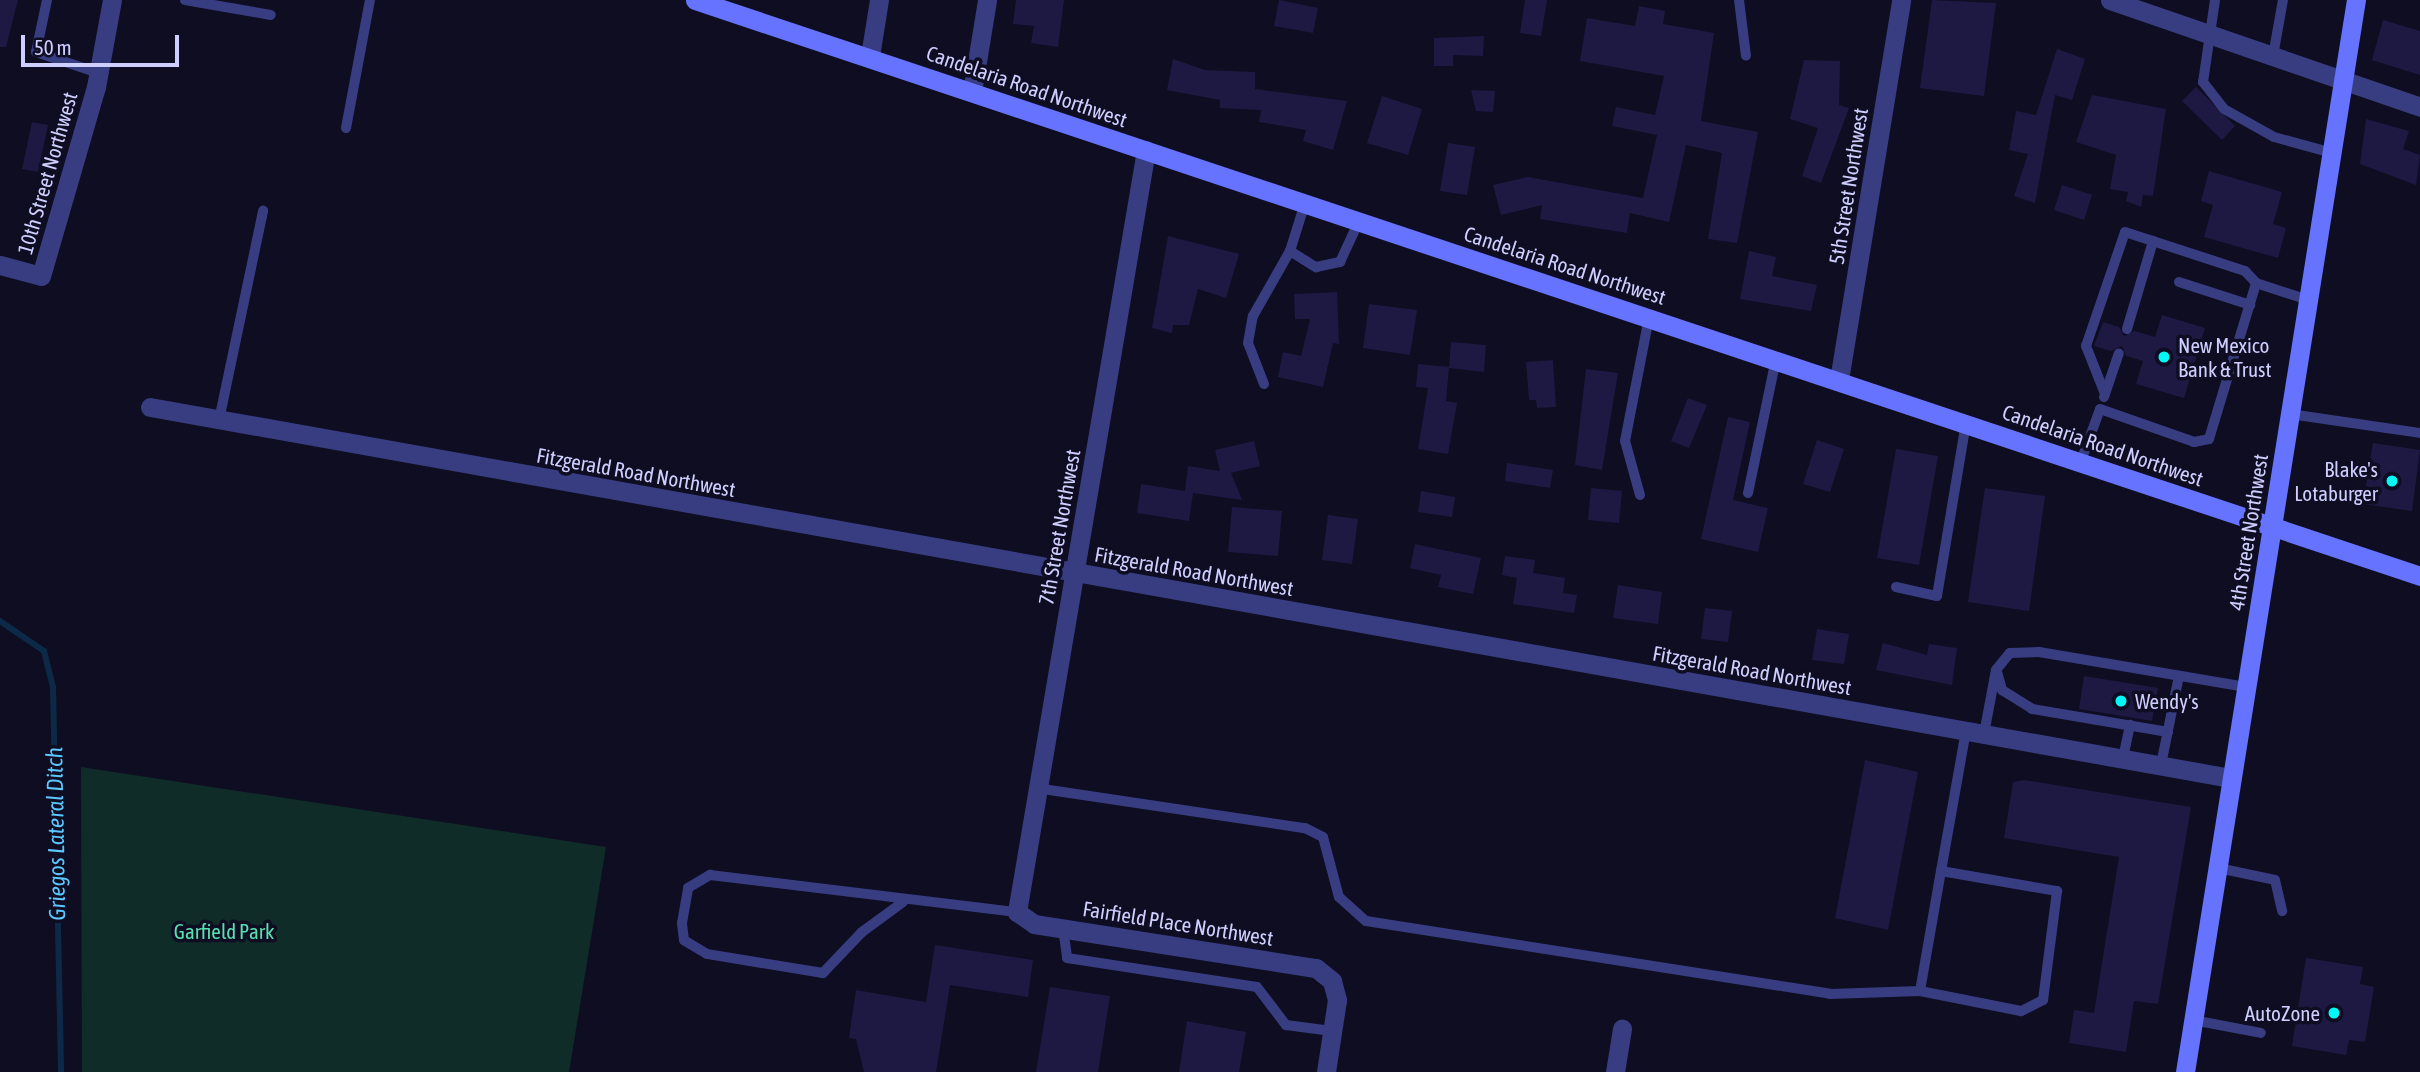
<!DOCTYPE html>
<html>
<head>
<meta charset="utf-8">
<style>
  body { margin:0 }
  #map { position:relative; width:2420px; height:1072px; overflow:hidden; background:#0e0d22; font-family:"Asap Condensed",sans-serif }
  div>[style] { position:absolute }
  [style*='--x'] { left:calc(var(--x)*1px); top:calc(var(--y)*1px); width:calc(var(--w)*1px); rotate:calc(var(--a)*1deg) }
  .green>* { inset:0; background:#102c28 }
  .stream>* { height:6px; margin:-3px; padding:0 3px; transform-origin:3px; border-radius:3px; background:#0c2a48 }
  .building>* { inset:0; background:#1d1943 }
  .service>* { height:10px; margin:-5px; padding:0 5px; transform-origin:5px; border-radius:5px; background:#383d82 }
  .minor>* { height:19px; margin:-9.5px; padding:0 9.5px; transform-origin:9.5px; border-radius:9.5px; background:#383d82 }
  .secondary>* { height:19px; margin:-9.5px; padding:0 9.5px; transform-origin:9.5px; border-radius:9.5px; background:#6573ff }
  .dots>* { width:19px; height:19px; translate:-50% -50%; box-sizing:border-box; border:4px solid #0e0d22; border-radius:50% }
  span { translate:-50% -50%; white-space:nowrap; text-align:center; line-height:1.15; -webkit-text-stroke:7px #0e0d22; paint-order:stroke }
  .street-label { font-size:21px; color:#ceceff }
  .poi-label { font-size:21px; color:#ceceff }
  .left { translate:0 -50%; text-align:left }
  .right { translate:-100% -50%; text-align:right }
  .park-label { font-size:21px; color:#59e0af }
  .water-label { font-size:23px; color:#5cc6ff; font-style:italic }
  .scale { position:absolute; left:21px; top:35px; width:158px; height:32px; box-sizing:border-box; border:4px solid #ceceff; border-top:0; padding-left:9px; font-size:21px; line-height:24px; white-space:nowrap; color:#ceceff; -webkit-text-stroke:5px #0e0d22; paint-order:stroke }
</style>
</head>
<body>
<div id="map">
  <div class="green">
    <div style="clip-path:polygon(81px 767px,606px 847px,569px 1072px,82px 1072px)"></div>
  </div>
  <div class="stream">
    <div style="--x:0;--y:621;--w:53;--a:34.3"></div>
    <div style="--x:44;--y:651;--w:37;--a:76"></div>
    <div style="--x:53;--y:687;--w:385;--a:88.8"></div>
  </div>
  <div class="building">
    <div style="clip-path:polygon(0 0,18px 0,6px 47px,0 47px)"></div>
    <div style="clip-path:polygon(1016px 0,1064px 0,1058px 47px,1031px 43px,1034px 26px,1013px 24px)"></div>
    <div style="clip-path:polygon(1279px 0,1318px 8px,1313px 33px,1274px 26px)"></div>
    <div style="clip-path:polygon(1525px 0,1547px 0,1541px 36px,1520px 33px)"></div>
    <div style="clip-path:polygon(1932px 0,1996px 3px,1984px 96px,1920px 88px)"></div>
    <div style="clip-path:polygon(1639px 6px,1665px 11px,1663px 24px,1714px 33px,1701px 121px,1758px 132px,1737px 243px,1708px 239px,1722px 153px,1686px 145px,1669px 222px,1630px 213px,1627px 233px,1540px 219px,1542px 205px,1501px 215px,1493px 185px,1528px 177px,1643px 198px,1657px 135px,1612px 126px,1616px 107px,1655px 115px,1664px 76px,1580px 61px,1587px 18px,1635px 26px)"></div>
    <div style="clip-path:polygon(2383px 20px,2420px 31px,2420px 75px,2372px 60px)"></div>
    <div style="clip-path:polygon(1484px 36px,1483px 56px,1453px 55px,1453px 66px,1434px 66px,1434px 38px)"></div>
    <div style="clip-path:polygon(2057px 49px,2085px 59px,2072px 100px,2055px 95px,2035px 203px,2014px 196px,2028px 154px,2009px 150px,2016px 111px,2036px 115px)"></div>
    <div style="clip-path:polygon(1173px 59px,1205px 70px,1255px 72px,1255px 89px,1347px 101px,1333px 150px,1303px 141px,1306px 130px,1259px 122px,1261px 110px,1220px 108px,1220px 100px,1167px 90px)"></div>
    <div style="clip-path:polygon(1804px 60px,1840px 61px,1839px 105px,1849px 108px,1821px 183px,1802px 176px,1818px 128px,1790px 119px)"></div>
    <div style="clip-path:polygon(2196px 87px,2235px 126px,2222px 140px,2182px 101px)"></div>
    <div style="clip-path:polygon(1471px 90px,1495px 91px,1493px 112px,1476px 111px)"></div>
    <div style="clip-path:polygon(2092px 95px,2166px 109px,2153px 196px,2143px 195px,2141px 207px,2126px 201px,2128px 192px,2110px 189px,2116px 155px,2076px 142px)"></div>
    <div style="clip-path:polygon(1382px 96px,1422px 109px,1408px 155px,1367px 143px)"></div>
    <div style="clip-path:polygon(2366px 119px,2409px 131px,2403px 149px,2420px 155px,2416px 185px,2360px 164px)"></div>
    <div style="clip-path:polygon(32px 122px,48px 125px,38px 172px,22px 169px)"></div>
    <div style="clip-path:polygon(1448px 143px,1475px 147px,1467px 195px,1440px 191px)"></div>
    <div style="clip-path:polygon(2209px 171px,2282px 192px,2273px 224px,2286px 228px,2278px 258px,2204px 237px,2213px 205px,2201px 201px)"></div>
    <div style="clip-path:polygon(2062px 185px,2092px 195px,2084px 220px,2054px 210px)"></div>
    <div style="clip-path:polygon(1168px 236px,1239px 254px,1226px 298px,1198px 289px,1189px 325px,1173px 325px,1172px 333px,1152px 328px)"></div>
    <div style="clip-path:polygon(1749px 251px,1776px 257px,1772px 276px,1817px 285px,1811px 311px,1740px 299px)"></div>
    <div style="clip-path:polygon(1337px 292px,1339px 344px,1333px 343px,1323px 387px,1278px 377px,1283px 352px,1301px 356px,1310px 319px,1295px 319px,1294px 294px)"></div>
    <div style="clip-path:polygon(1369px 304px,1417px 310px,1410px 355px,1363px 348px)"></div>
    <div style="clip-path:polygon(2162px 315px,2205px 328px,2184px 398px,2136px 384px,2143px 361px,2126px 356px,2122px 346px,2111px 351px,2094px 346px,2103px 322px,2119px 327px,2124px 336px,2135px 331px,2155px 337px)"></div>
    <div style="clip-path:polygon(1451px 342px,1486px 345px,1484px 372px,1449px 368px,1446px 401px,1457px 403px,1448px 454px,1418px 449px,1428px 388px,1416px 387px,1418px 364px,1449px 367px)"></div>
    <div style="clip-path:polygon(1553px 360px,1556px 407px,1537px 408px,1536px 400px,1529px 400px,1526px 362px)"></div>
    <div style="clip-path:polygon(1586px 369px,1618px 373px,1602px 470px,1575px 465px)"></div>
    <div style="clip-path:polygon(1688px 398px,1707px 405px,1689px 448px,1671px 441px)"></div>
    <div style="clip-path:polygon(1728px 417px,1750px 422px,1733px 500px,1768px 508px,1758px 552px,1701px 539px)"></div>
    <div style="clip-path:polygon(1817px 440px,1844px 449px,1830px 492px,1803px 484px)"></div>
    <div style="clip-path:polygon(1254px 441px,1260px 466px,1231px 473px,1242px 500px,1193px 493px,1189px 521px,1137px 513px,1141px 484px,1185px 491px,1188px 466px,1220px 471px,1215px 450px)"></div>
    <div style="clip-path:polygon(2373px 443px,2420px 450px,2412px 511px,2363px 504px)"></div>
    <div style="clip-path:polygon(1896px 449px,1938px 456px,1919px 565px,1877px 558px)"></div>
    <div style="clip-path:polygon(1507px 463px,1553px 470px,1550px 488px,1505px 481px)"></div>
    <div style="clip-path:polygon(1591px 488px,1622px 491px,1619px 523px,1588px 520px)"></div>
    <div style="clip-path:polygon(1985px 488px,2045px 496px,2029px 611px,1968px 602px)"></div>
    <div style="clip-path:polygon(1421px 491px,1455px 497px,1452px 517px,1418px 512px)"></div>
    <div style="clip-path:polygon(1232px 507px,1282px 511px,1278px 556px,1228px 552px)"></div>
    <div style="clip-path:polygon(1328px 515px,1358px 519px,1352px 564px,1322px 560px)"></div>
    <div style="clip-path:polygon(1415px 544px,1481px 558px,1473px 594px,1438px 587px,1441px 575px,1410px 568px)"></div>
    <div style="clip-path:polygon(1505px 556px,1535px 560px,1533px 573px,1565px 578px,1563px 593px,1577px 595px,1574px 613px,1513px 604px,1517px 578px,1502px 575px)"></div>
    <div style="clip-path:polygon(1618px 585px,1662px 592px,1658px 624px,1613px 618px)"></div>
    <div style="clip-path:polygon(1705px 608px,1732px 611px,1728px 642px,1701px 639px)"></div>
    <div style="clip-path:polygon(1817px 629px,1849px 634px,1844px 664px,1812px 660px)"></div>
    <div style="clip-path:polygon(1883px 643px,1927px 655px,1929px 644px,1957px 648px,1952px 685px,1876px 670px)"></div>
    <div style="clip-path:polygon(2084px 676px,2158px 688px,2152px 721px,2079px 709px)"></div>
    <div style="clip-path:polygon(1865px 760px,1918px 772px,1888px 930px,1835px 918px)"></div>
    <div style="clip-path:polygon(2024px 780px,2191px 807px,2158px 1004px,2134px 1001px,2126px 1052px,2069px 1043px,2074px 1010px,2094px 1013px,2119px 857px,2004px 838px,2013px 782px)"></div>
    <div style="clip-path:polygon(935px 945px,1033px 960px,1028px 997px,950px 985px,936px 1072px,864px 1072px,856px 1039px,849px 1038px,856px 990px,926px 1002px)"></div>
    <div style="clip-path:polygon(2306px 958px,2363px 967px,2360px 984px,2374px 987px,2365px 1042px,2349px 1040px,2346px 1055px,2292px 1046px)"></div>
    <div style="clip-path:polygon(1050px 987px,1110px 996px,1098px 1072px,1036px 1072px)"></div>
    <div style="clip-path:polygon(1187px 1021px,1246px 1032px,1239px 1072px,1179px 1072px)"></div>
  </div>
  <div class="service">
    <div style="--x:47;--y:0;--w:53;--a:101.9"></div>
    <div style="--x:36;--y:52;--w:65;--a:18.7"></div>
    <div style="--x:185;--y:0;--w:87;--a:9.9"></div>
    <div style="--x:1739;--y:0;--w:56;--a:82.9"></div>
    <div style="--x:2215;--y:0;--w:83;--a:98.3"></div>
    <div style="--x:2203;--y:82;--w:34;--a:52"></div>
    <div style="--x:2224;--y:109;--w:57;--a:29.2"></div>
    <div style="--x:2274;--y:137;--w:60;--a:15.4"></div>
    <div style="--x:2273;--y:56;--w:57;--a:-79.9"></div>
    <div style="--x:346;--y:128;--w:130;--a:-79.4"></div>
    <div style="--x:1290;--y:251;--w:31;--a:32"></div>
    <div style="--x:1316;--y:267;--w:25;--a:-12"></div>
    <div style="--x:1340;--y:262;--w:45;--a:-65.1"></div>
    <div style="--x:2179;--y:282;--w:75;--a:17.9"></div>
    <div style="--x:2127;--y:329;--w:92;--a:-73.5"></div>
    <div style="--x:1264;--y:384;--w:44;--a:-111.3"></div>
    <div style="--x:1248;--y:343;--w:27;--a:-80"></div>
    <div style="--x:1253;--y:316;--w:75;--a:-60.4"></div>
    <div style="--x:1290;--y:251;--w:50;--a:-72.6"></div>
    <div style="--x:2105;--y:394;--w:52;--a:-111.6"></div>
    <div style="--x:2086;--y:346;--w:120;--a:-71.1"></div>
    <div style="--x:2125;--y:232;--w:126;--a:18"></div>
    <div style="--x:2245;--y:271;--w:16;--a:47"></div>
    <div style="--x:2104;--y:397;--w:46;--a:-71.2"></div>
    <div style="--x:2290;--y:414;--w:131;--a:8.3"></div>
    <div style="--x:219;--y:420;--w:214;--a:-78.1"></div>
    <div style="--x:2081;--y:461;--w:55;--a:-69.9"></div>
    <div style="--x:2100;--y:409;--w:100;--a:19.3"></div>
    <div style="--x:2194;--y:442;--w:15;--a:-11"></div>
    <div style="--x:2209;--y:439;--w:163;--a:-73.2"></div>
    <div style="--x:2256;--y:283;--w:55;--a:18.1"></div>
    <div style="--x:1748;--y:493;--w:137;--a:-78.2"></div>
    <div style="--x:1640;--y:495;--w:56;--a:-105.5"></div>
    <div style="--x:1625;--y:441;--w:126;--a:-79"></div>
    <div style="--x:1896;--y:587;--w:42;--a:12.4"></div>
    <div style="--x:1937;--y:596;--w:176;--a:-80.5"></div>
    <div style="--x:1997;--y:672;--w:19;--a:74"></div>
    <div style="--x:2002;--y:690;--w:36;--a:32"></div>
    <div style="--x:2032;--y:709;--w:138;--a:9.6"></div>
    <div style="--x:1984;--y:734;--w:65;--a:-79.4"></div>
    <div style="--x:1996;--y:670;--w:22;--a:-51"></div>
    <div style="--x:2010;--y:653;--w:29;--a:-2"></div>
    <div style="--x:2039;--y:652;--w:210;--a:9.6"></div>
    <div style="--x:2123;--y:758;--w:34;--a:-78"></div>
    <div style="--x:2161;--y:765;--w:91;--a:-78.6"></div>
    <div style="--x:1036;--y:788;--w:272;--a:8.5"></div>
    <div style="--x:1305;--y:828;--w:20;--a:27"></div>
    <div style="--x:1323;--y:837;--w:62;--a:75.1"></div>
    <div style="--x:1339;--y:897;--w:36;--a:42"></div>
    <div style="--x:1366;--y:921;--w:470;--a:8.9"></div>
    <div style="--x:1830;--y:994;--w:90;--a:-1.9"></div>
    <div style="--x:2218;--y:868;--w:58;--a:11.9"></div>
    <div style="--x:2275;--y:880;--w:32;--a:77"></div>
    <div style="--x:1941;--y:871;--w:118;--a:9.8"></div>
    <div style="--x:2057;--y:891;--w:110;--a:97.3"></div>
    <div style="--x:2043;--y:1000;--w:25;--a:153"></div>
    <div style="--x:2021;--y:1011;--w:103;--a:-168.8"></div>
    <div style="--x:1920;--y:991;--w:122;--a:-80.1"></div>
    <div style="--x:1941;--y:871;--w:143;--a:-79.9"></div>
    <div style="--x:903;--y:902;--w:51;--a:143.8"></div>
    <div style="--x:862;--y:932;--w:57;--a:133.6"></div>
    <div style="--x:823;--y:973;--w:118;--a:-170.7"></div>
    <div style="--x:707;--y:954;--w:27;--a:-149"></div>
    <div style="--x:684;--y:940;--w:17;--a:-97"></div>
    <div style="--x:682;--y:923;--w:36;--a:-80"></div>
    <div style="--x:688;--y:888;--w:26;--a:-31"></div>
    <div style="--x:710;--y:875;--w:309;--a:6.9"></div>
    <div style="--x:1063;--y:928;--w:30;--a:82"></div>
    <div style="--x:1067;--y:958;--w:192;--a:8.7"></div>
    <div style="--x:1257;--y:987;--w:48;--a:52.7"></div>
    <div style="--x:1286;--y:1025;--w:46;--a:7.4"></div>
    <div style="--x:2193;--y:1020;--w:69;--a:10.8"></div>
  </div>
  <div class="minor">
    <div style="--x:2110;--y:0;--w:328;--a:19"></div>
    <div style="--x:870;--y:56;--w:57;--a:-80.9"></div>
    <div style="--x:972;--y:92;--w:93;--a:-80.7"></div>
    <div style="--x:1146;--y:150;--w:773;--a:99.61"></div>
    <div style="--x:1017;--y:912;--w:21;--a:35"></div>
    <div style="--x:1034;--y:924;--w:285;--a:8.9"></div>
    <div style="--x:1316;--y:968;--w:21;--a:39"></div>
    <div style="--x:1332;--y:981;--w:20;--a:75"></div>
    <div style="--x:1337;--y:1000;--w:73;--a:98.7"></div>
    <div style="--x:0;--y:265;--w:42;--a:15"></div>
    <div style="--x:41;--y:276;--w:197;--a:-73.8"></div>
    <div style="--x:96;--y:87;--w:88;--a:-79.6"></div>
    <div style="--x:1839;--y:380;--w:385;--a:-80.7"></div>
    <div style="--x:150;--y:407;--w:2114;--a:10.11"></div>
    <div style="--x:1615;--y:1072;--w:44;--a:-80.8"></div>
  </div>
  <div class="secondary">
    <div style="--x:695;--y:0;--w:1819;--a:18.46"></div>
    <div style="--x:2185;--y:1072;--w:1086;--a:-80.94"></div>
  </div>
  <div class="dots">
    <div style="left:2164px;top:357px;background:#00f9f6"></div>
    <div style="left:2392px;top:481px;background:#00f9f6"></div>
    <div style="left:2121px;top:701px;background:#00f9f6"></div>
    <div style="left:2334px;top:1013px;background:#00f9f6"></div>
  </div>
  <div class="street-label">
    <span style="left:1027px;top:86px;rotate:19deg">Candelaria Road Northwest</span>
    <span style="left:47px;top:173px;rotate:-74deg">10th Street Northwest</span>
    <span style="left:1848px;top:186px;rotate:-81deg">5th Street Northwest</span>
    <span style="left:1565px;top:265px;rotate:18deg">Candelaria Road Northwest</span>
    <span style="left:2103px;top:445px;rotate:19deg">Candelaria Road Northwest</span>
    <span style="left:636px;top:472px;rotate:10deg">Fitzgerald Road Northwest</span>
    <span style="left:1059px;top:527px;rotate:-80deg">7th Street Northwest</span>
    <span style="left:2248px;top:532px;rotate:-81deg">4th Street Northwest</span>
    <span style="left:1194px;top:571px;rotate:10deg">Fitzgerald Road Northwest</span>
    <span style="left:1752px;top:670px;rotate:10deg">Fitzgerald Road Northwest</span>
    <span style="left:1178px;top:923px;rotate:9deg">Fairfield Place Northwest</span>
  </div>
  <div class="poi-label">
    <span class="left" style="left:2178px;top:357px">New Mexico<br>Bank &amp; Trust</span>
    <span class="right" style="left:2378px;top:481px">Blake's<br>Lotaburger</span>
    <span class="left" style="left:2135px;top:701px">Wendy's</span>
    <span class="right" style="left:2320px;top:1013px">AutoZone</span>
  </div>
  <div class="park-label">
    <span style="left:224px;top:931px">Garfield Park</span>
  </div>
  <div class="water-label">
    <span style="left:56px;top:834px;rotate:-91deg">Griegos Lateral Ditch</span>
  </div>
  <div class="scale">50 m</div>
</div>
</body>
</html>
